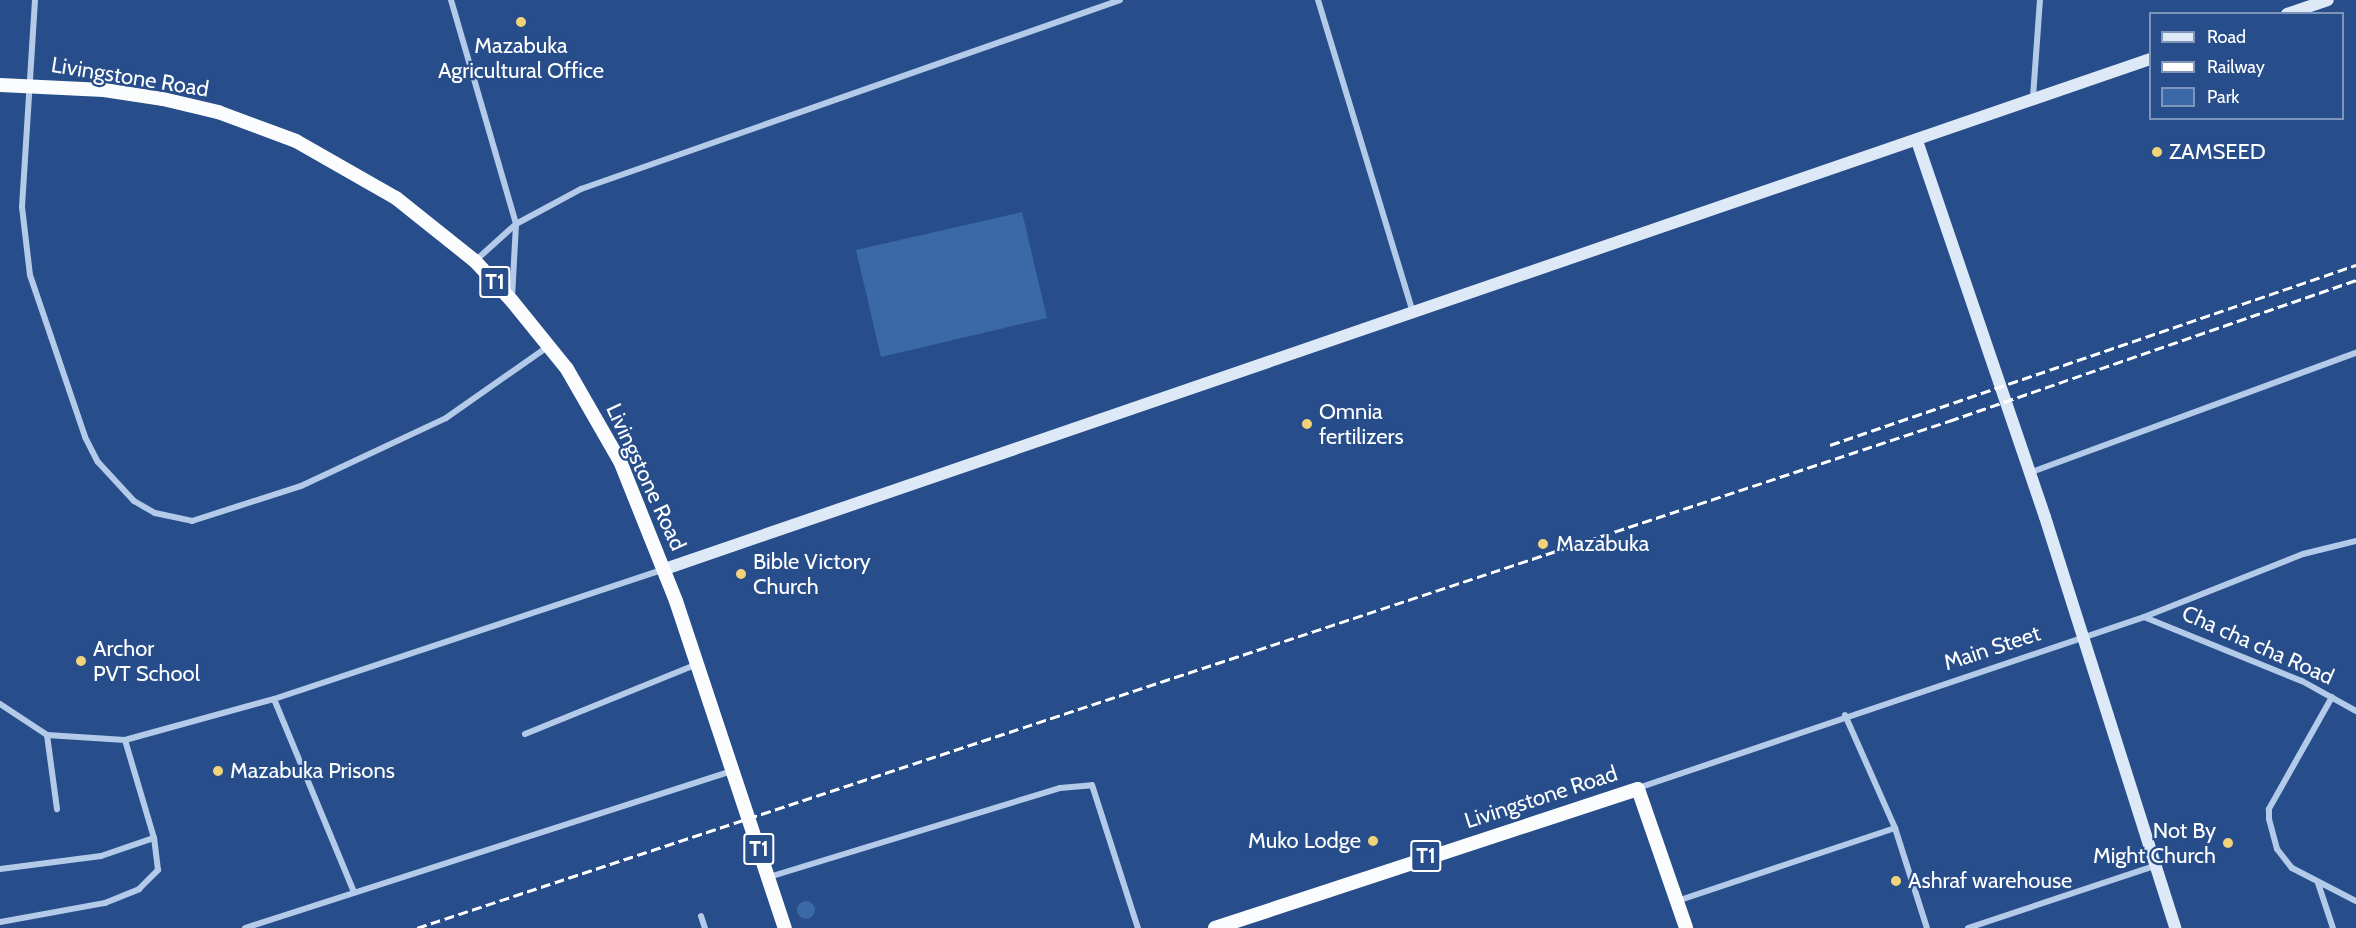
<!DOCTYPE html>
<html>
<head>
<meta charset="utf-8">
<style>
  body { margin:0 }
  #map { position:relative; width:2356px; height:928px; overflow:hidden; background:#274e8a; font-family:Cabin,sans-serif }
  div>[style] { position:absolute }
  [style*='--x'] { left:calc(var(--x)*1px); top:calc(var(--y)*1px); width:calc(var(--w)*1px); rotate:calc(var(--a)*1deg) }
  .green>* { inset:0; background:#3b68a6 }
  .round { border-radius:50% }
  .minor>* { height:6px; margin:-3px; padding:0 3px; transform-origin:3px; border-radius:3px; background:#b4cae9 }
  .secondary>* { height:12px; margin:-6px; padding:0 6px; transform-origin:6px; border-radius:6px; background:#dee9f8 }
  .trunk>* { height:14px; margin:-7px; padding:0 7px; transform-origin:7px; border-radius:7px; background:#fbfcfe }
  .rail>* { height:3px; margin-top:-1.5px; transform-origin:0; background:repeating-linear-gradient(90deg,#fff 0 10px,transparent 0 14.5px) }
  .dots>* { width:16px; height:16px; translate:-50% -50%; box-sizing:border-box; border:3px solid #274e8a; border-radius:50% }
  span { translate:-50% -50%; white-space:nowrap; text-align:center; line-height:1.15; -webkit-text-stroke:4.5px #274e8a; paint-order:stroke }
  .shield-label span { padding:2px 4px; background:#274e8a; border:2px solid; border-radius:4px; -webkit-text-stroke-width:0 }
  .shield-label { font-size:21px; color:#fff; font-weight:700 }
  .poi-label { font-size:22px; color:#fff }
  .left { translate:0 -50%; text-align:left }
  .right { translate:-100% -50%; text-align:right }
  .street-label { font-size:22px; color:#fff }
  .legend { position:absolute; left:2149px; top:12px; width:195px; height:108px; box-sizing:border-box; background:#274e8a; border:2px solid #7d95b9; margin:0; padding:8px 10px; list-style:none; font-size:18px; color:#fff }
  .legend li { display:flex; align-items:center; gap:12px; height:30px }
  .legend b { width:30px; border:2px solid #7d95b9 }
</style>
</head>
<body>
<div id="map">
  <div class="green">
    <div style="clip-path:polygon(1022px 212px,1047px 318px,881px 357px,856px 250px)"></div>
    <div class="round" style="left:797px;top:901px;width:18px;height:18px"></div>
  </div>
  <div class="minor">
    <div style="--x:35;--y:0;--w:207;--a:93.6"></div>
    <div style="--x:22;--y:207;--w:68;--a:83.3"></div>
    <div style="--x:30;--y:275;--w:171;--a:71.2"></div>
    <div style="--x:85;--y:437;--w:28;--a:63"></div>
    <div style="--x:98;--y:462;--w:53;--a:47.3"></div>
    <div style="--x:134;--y:501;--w:24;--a:30"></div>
    <div style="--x:155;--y:513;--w:38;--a:12"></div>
    <div style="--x:192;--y:521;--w:114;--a:-17.8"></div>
    <div style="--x:301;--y:486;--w:160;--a:-25.1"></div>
    <div style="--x:446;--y:418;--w:126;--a:-35"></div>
    <div style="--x:451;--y:0;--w:233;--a:73.8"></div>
    <div style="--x:516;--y:224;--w:73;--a:93.1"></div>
    <div style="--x:1318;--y:0;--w:327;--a:73.1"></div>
    <div style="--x:2033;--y:97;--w:97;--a:-85.9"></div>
    <div style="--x:475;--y:261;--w:55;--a:-42.1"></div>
    <div style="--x:516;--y:224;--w:74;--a:-28.3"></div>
    <div style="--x:581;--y:189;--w:571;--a:-19.32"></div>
    <div style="--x:2029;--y:473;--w:348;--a:-20.2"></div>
    <div style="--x:2144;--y:617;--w:170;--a:22.1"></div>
    <div style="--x:2302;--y:681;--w:62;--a:29.1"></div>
    <div style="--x:2332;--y:697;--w:129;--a:119.4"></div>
    <div style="--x:2269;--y:809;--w:10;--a:90"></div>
    <div style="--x:2269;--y:819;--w:31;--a:75"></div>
    <div style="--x:2277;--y:849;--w:24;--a:52"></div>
    <div style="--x:2292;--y:868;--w:72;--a:27.3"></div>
    <div style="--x:274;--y:699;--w:207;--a:67.5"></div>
    <div style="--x:0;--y:704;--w:56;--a:33.4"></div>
    <div style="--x:47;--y:735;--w:78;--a:3.7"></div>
    <div style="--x:125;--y:740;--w:155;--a:-15.4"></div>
    <div style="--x:274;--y:699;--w:409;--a:-18.4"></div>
    <div style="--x:1845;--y:715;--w:124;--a:66.1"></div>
    <div style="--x:525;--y:734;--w:186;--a:-22.1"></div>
    <div style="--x:47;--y:735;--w:75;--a:82.3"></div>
    <div style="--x:1638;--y:788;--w:534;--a:-18.67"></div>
    <div style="--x:2144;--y:617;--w:171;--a:-21.6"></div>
    <div style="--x:2303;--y:554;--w:55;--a:-13.8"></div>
    <div style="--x:0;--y:869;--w:102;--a:-7.3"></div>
    <div style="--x:101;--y:856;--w:56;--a:-18.8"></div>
    <div style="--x:769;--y:877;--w:304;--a:-17"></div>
    <div style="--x:1060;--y:788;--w:32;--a:-5"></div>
    <div style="--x:1092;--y:785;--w:150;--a:72.2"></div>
    <div style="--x:2318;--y:883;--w:47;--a:71.6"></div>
    <div style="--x:1677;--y:901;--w:230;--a:-18.5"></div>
    <div style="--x:1895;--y:828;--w:105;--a:72.3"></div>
    <div style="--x:701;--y:916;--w:13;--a:72"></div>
    <div style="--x:0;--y:922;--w:107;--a:-10.3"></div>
    <div style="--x:105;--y:903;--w:37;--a:-22"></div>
    <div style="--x:139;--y:889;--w:27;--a:-45"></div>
    <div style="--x:158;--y:870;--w:32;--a:-97"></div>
    <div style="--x:154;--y:838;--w:102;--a:-106.5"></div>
    <div style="--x:245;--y:928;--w:512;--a:-17.87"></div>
    <div style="--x:1968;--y:928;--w:196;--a:-18.4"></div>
  </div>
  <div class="secondary">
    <div style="--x:2287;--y:14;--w:43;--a:-18.9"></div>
    <div style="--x:1917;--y:141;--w:397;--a:71.2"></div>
    <div style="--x:2045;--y:517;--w:431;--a:72.4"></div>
    <div style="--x:665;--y:569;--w:1570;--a:-18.95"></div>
  </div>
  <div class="trunk">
    <div style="--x:0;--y:85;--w:104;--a:2.8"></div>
    <div style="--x:104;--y:90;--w:60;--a:8.7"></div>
    <div style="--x:163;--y:99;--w:57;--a:13.3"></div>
    <div style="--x:218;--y:112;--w:83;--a:20.4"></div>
    <div style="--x:296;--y:141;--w:115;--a:29.7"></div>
    <div style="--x:396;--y:198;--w:101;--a:38.6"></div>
    <div style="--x:475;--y:261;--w:54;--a:47.2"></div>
    <div style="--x:512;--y:301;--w:87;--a:51"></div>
    <div style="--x:567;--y:369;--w:106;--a:60.1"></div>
    <div style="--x:620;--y:461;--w:151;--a:68.2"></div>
    <div style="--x:676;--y:601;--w:345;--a:71.6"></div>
    <div style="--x:1215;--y:928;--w:445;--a:-18.2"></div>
    <div style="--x:1638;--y:789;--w:147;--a:70.9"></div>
  </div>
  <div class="rail">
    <div style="--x:1830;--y:445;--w:556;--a:-18.89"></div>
    <div style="--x:417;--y:928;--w:1614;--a:-18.31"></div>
    <div style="--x:1949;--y:421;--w:431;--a:-19.1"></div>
  </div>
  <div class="dots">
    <div style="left:521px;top:22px;background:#f2d37a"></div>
    <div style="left:2157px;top:152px;background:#f2d37a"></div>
    <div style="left:1307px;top:424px;background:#f2d37a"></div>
    <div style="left:1543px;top:544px;background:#f2d37a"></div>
    <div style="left:741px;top:574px;background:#f2d37a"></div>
    <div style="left:81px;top:661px;background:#f2d37a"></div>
    <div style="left:218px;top:771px;background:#f2d37a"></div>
    <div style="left:1373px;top:841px;background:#f2d37a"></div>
    <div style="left:2228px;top:843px;background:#f2d37a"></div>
    <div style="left:1896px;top:881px;background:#f2d37a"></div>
  </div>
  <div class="shield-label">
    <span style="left:495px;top:282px">T1</span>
    <span style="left:759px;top:849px">T1</span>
    <span style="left:1426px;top:856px">T1</span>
  </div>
  <div class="poi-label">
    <span style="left:521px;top:58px">Mazabuka<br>Agricultural Office</span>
    <span class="left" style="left:2169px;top:152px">ZAMSEED</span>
    <span class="left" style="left:1319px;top:424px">Omnia<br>fertilizers</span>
    <span class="left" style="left:1556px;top:544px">Mazabuka</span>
    <span class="left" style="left:753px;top:574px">Bible Victory<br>Church</span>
    <span class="left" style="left:93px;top:661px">Archor<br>PVT School</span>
    <span class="left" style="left:230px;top:771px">Mazabuka Prisons</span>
    <span class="right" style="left:2216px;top:843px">Not By<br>Might Church</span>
    <span class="right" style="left:1361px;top:841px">Muko Lodge</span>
    <span class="left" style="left:1908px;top:881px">Ashraf warehouse</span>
  </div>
  <div class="street-label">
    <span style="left:130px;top:77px;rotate:9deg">Livingstone Road</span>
    <span style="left:646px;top:477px;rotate:65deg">Livingstone Road</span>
    <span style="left:2258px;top:645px;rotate:24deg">Cha cha cha Road</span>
    <span style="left:1992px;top:648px;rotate:-18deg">Main Steet</span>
    <span style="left:1541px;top:797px;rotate:-18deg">Livingstone Road</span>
  </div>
  <ul class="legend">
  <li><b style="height:8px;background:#dee9f8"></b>Road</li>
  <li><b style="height:8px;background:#fff"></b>Railway</li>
  <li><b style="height:16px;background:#3b68a6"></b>Park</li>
  </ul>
</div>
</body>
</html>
